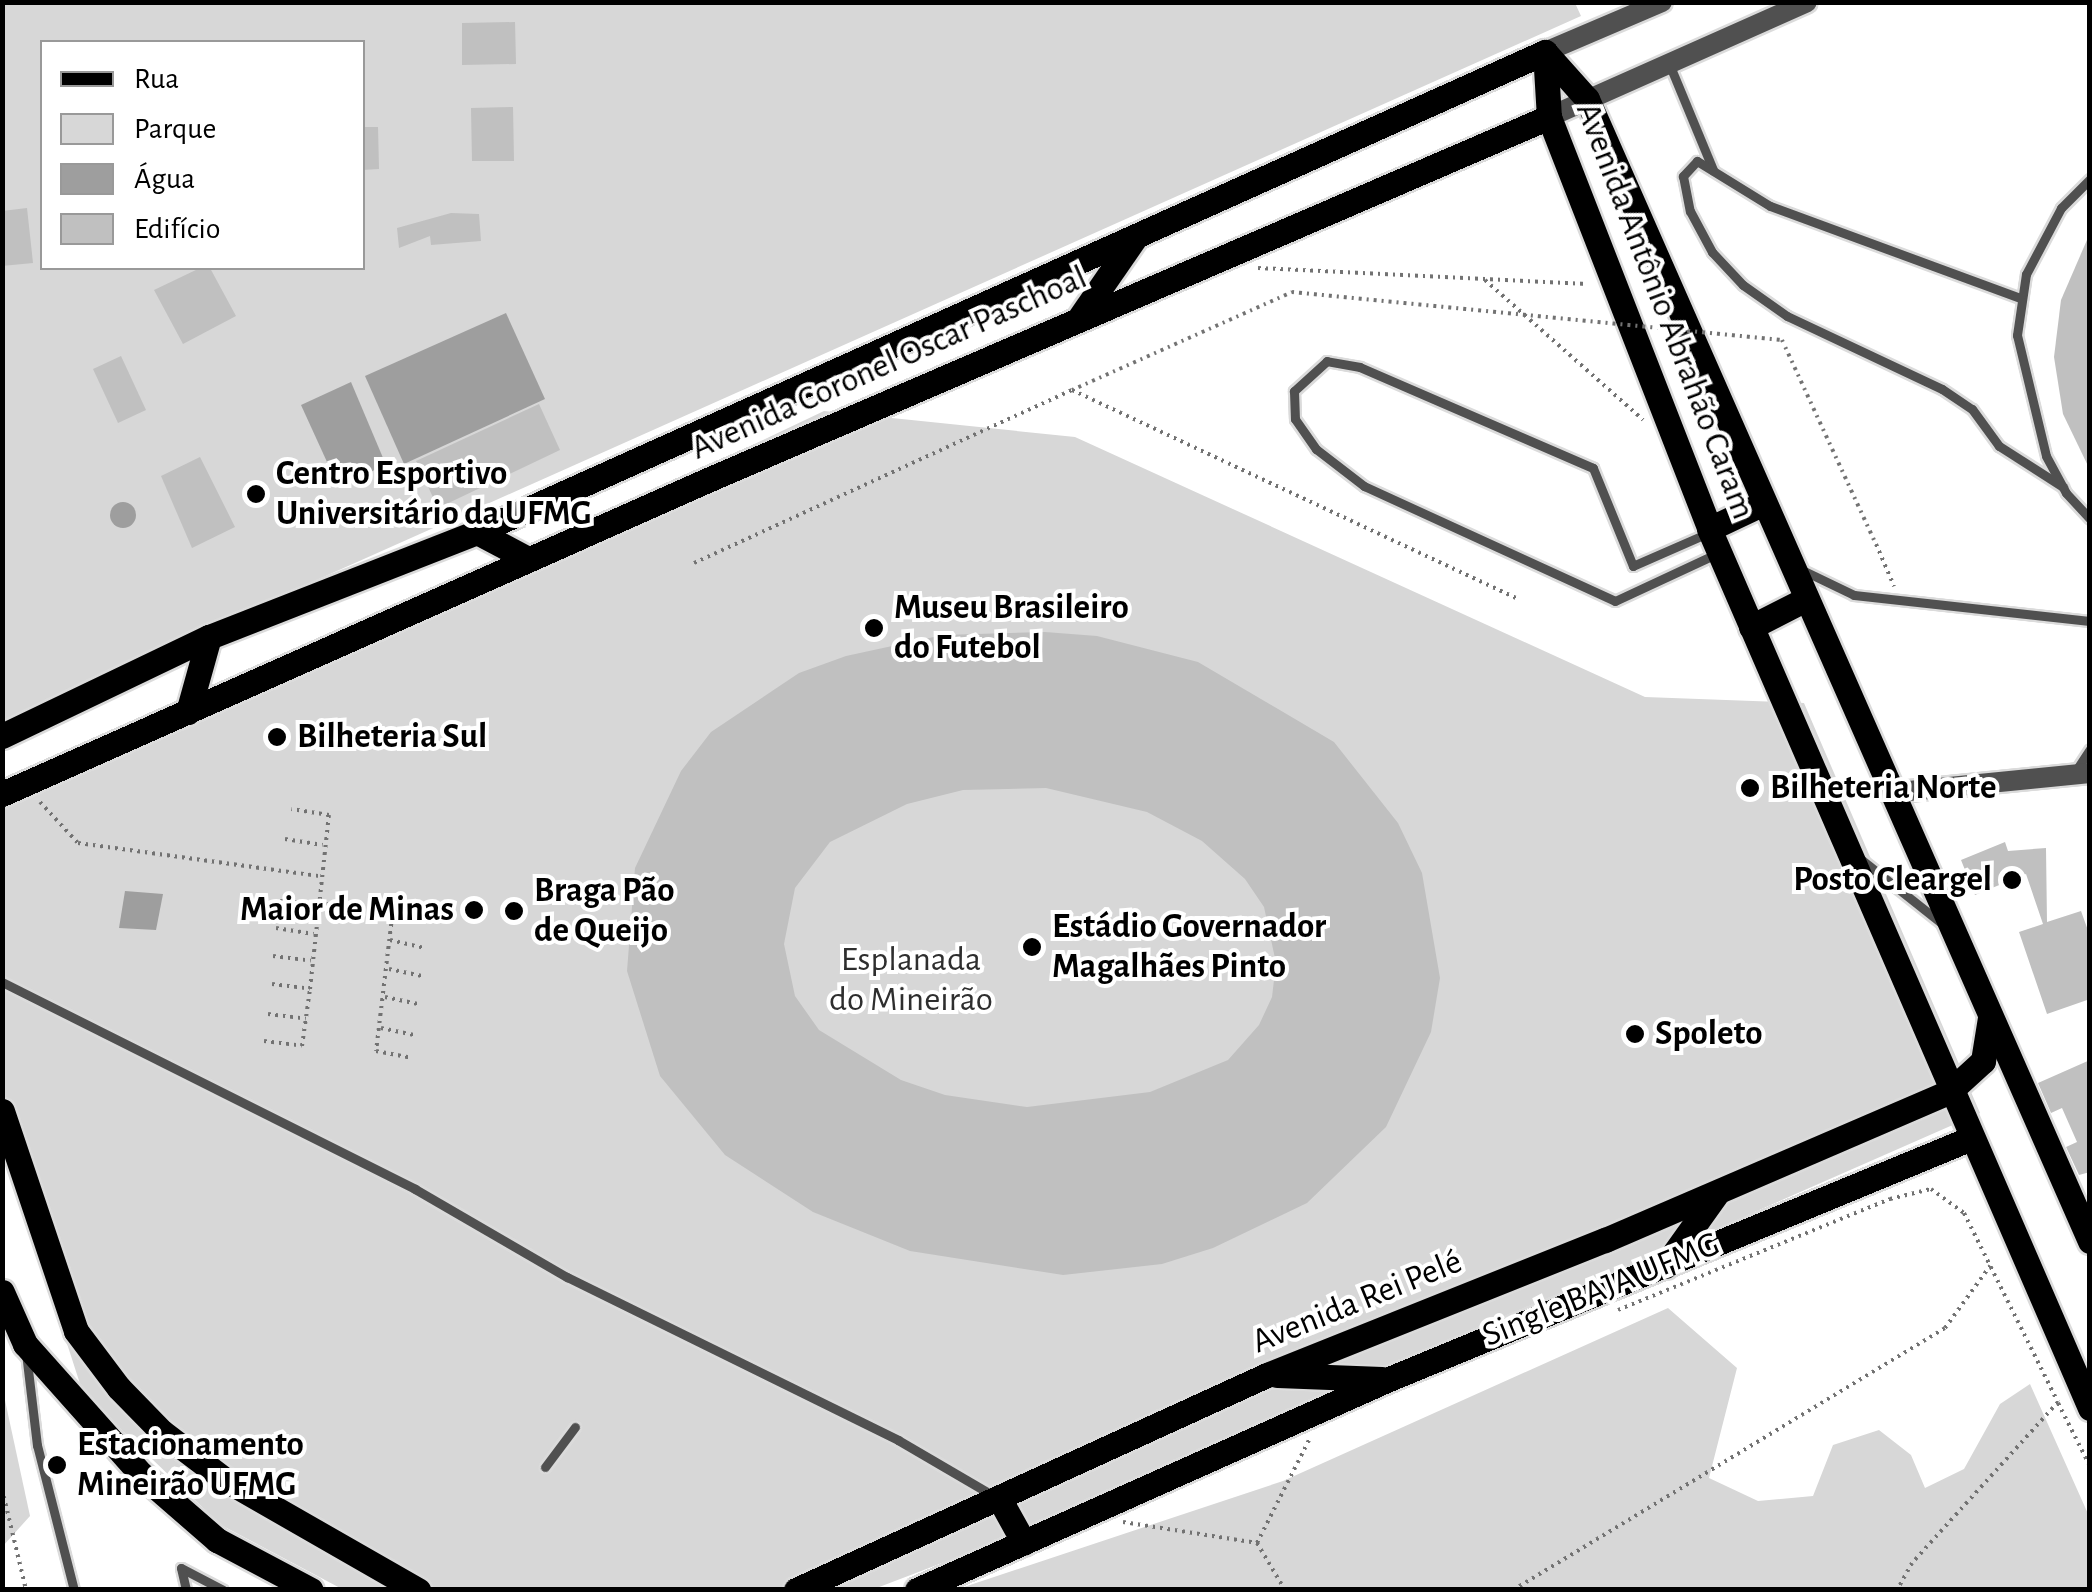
<!DOCTYPE html>
<html>
<head>
<meta charset="utf-8">
<style>
  body { margin:0 }
  #map { position:relative; width:2092px; height:1592px; overflow:hidden; background:#fff; font-family:"Alegreya Sans",sans-serif }
  div>[style] { position:absolute }
  [style*='--x'] { left:calc(var(--x)*1px); top:calc(var(--y)*1px); width:calc(var(--w)*1px); rotate:calc(var(--a)*1deg) }
  .green>* { inset:0; background:#d7d7d7 }
  .water>* { inset:0; background:#9e9e9e }
  .round { border-radius:50% }
  .building>* { inset:0; background:#c0c0c0 }
  .path>* { height:4px; margin-top:-2px; transform-origin:0; background:repeating-linear-gradient(90deg,#727272 0 2.5px,transparent 0 7.5px) }
  .roads { filter:drop-shadow(2px 0 #dbdbdb) drop-shadow(-2px 0 #dbdbdb) drop-shadow(0 2px #dbdbdb) drop-shadow(0 -2px #dbdbdb) }
  .service>* { height:9px; margin:-4.5px; padding:0 4.5px; transform-origin:4.5px; border-radius:4.5px; background:#505050 }
  .tertiary>* { height:20px; margin:-10px; padding:0 10px; transform-origin:10px; border-radius:10px; background:#505050 }
  .primary>* { height:25px; margin:-12.5px; padding:0 12.5px; transform-origin:12.5px; border-radius:12.5px; background:#000 }
  .path-bridge>* { height:4px; margin-top:-2px; transform-origin:0; background:repeating-linear-gradient(90deg,#727272 0 2.5px,transparent 0 7.5px) }
  .dots>* { width:28px; height:28px; translate:-50% -50%; box-sizing:border-box; border:5px solid #fff; border-radius:50% }
  span { translate:-50% -50%; white-space:nowrap; text-align:center; line-height:1.15; -webkit-text-stroke:8px #fff; paint-order:stroke }
  .street-label { font-size:35px; color:#000 }
  .poi-label { font-size:35px; color:#000; font-weight:700 }
  .left { translate:0 -50%; text-align:left }
  .right { translate:-100% -50%; text-align:right }
  .park-label { font-size:35px; color:#2e2e2e }
  .frame { position:absolute; inset:0; border:5px solid #000; pointer-events:none }
  .legend { position:absolute; left:40px; top:40px; width:325px; height:230px; box-sizing:border-box; background:#fff; border:2px solid #999; margin:0; padding:12px 18px; list-style:none; font-size:30px; color:#000 }
  .legend li { display:flex; align-items:center; gap:20px; height:50px }
  .legend b { width:50px; border:2px solid #999 }
</style>
</head>
<body>
<div id="map">
  <div class="green">
    <div style="clip-path:polygon(evenodd,3px 3px,1575px 3px,1581px 16px,3px 720px,3px 3px,42px 42px,362px 42px,362px 268px,42px 268px,42px 42px)"></div>
    <div style="clip-path:polygon(824px 411px,1075px 437px,1645px 697px,1804px 703px,1980px 1113px,1047px 1523px,874px 1589px,342px 1589px,221px 1525px,83px 1393px,3px 1146px,2px 783px,533px 549px)"></div>
    <div style="clip-path:polygon(1668px 1308px,1737px 1368px,1709px 1478px,1758px 1501px,1813px 1496px,1833px 1445px,1879px 1430px,1911px 1455px,1925px 1488px,1964px 1469px,2000px 1404px,2030px 1384px,2089px 1516px,2089px 1589px,958px 1589px,1283px 1481px)"></div>
    <div style="clip-path:polygon(3px 1391px,30px 1516px,3px 1546px,2px 1546px)"></div>
  </div>
  <div class="water">
    <div style="clip-path:polygon(506px 313px,545px 399px,404px 464px,365px 376px)"></div>
    <div style="clip-path:polygon(351px 382px,386px 465px,338px 486px,301px 405px)"></div>
    <div class="round" style="left:110px;top:502px;width:26px;height:26px"></div>
    <div style="clip-path:polygon(125px 891px,163px 894px,156px 930px,119px 928px)"></div>
  </div>
  <div class="building">
    <div style="clip-path:polygon(515px 22px,516px 64px,462px 65px,462px 23px)"></div>
    <div style="clip-path:polygon(513px 107px,514px 161px,472px 161px,471px 108px)"></div>
    <div style="clip-path:polygon(362px 127px,378px 127px,379px 169px,362px 170px)"></div>
    <div style="clip-path:polygon(27px 208px,33px 263px,2px 266px,2px 211px)"></div>
    <div style="clip-path:polygon(451px 213px,479px 214px,481px 241px,431px 245px,430px 236px,399px 248px,397px 228px)"></div>
    <div style="clip-path:polygon(2090px 233px,2090px 470px,2063px 414px,2054px 357px,2061px 300px)"></div>
    <div style="clip-path:polygon(200px 268px,210px 268px,236px 316px,183px 344px,154px 290px)"></div>
    <div style="clip-path:polygon(121px 356px,146px 410px,118px 423px,93px 369px)"></div>
    <div style="clip-path:polygon(539px 404px,560px 450px,438px 508px,416px 461px)"></div>
    <div style="clip-path:polygon(200px 457px,235px 527px,192px 548px,161px 476px)"></div>
    <div style="clip-path:polygon(evenodd,1045px 632px,1097px 636px,1198px 662px,1334px 742px,1398px 823px,1422px 873px,1440px 978px,1431px 1032px,1386px 1127px,1307px 1203px,1213px 1248px,1162px 1264px,1063px 1275px,910px 1251px,813px 1212px,725px 1155px,660px 1076px,627px 971px,635px 868px,681px 771px,711px 732px,799px 673px,846px 656px,943px 635px,1045px 632px,1046px 788px,1147px 812px,1202px 841px,1245px 879px,1264px 907px,1276px 963px,1272px 997px,1259px 1025px,1228px 1060px,1150px 1092px,1027px 1107px,945px 1095px,901px 1080px,819px 1030px,795px 996px,784px 944px,795px 888px,830px 842px,907px 804px,963px 790px,1046px 788px)"></div>
    <div style="clip-path:polygon(2005px 842px,2008px 851px,2046px 848px,2047px 922px,2081px 911px,2090px 936px,2090px 999px,2047px 1014px,2019px 932px,2043px 924px,2026px 874px,1975px 895px,1961px 860px)"></div>
    <div style="clip-path:polygon(2090px 1060px,2090px 1172px,2079px 1175px,2066px 1147px,2077px 1142px,2062px 1108px,2051px 1113px,2038px 1083px)"></div>
  </div>
  <div class="path">
    <div style="--x:1258;--y:268;--w:330;--a:2.8"></div>
    <div style="--x:1485;--y:280;--w:211;--a:41.5"></div>
    <div style="--x:1876;--y:544;--w:46;--a:66.8"></div>
    <div style="--x:694;--y:563;--w:416;--a:-24.6"></div>
    <div style="--x:1072;--y:390;--w:493;--a:25.1"></div>
    <div style="--x:40;--y:802;--w:56;--a:47.2"></div>
    <div style="--x:78;--y:843;--w:244;--a:7.8"></div>
    <div style="--x:285;--y:839;--w:38;--a:9"></div>
    <div style="--x:280;--y:901;--w:113;--a:4"></div>
    <div style="--x:393;--y:909;--w:143;--a:96.8"></div>
    <div style="--x:376;--y:1051;--w:37;--a:11"></div>
    <div style="--x:395;--y:909;--w:35;--a:12"></div>
    <div style="--x:276;--y:928;--w:38;--a:9"></div>
    <div style="--x:390;--y:940;--w:35;--a:13"></div>
    <div style="--x:273;--y:956;--w:38;--a:7"></div>
    <div style="--x:389;--y:969;--w:35;--a:12"></div>
    <div style="--x:272;--y:984;--w:38;--a:7"></div>
    <div style="--x:385;--y:997;--w:35;--a:12"></div>
    <div style="--x:268;--y:1014;--w:38;--a:7"></div>
    <div style="--x:381;--y:1028;--w:35;--a:12"></div>
    <div style="--x:264;--y:1041;--w:38;--a:7"></div>
    <div style="--x:302;--y:1046;--w:58;--a:-82"></div>
    <div style="--x:310;--y:989;--w:175;--a:-83.8"></div>
    <div style="--x:329;--y:815;--w:38;--a:-171"></div>
    <div style="--x:1618;--y:1310;--w:294;--a:-22.2"></div>
    <div style="--x:1890;--y:1199;--w:42;--a:-13.7"></div>
    <div style="--x:1931;--y:1189;--w:41;--a:36"></div>
    <div style="--x:1964;--y:1213;--w:211;--a:63.6"></div>
    <div style="--x:2058;--y:1402;--w:217;--a:132.2"></div>
    <div style="--x:1912;--y:1563;--w:31;--a:119"></div>
    <div style="--x:2058;--y:1403;--w:71;--a:63.1"></div>
    <div style="--x:2;--y:1489;--w:104;--a:76.6"></div>
    <div style="--x:1123;--y:1522;--w:136;--a:8.9"></div>
    <div style="--x:1257;--y:1543;--w:55;--a:59.2"></div>
    <div style="--x:1257;--y:1543;--w:118;--a:-63.2"></div>
    <div style="--x:1513;--y:1590;--w:505;--a:-31.24"></div>
    <div style="--x:1945;--y:1328;--w:77;--a:-54"></div>
  </div>
  <div class="roads">
    <div class="service">
      <div style="--x:1670;--y:66;--w:113;--a:67.5"></div>
      <div style="--x:2090;--y:179;--w:41;--a:135"></div>
      <div style="--x:2061;--y:208;--w:75;--a:117.9"></div>
      <div style="--x:2026;--y:274;--w:62;--a:98.4"></div>
      <div style="--x:2017;--y:335;--w:124;--a:76.5"></div>
      <div style="--x:2046;--y:456;--w:42;--a:61.6"></div>
      <div style="--x:2066;--y:493;--w:35;--a:47"></div>
      <div style="--x:2020;--y:298;--w:266;--a:-159.8"></div>
      <div style="--x:1770;--y:206;--w:86;--a:-148.3"></div>
      <div style="--x:1697;--y:161;--w:21;--a:133"></div>
      <div style="--x:1683;--y:176;--w:36;--a:79"></div>
      <div style="--x:1690;--y:211;--w:47;--a:61.8"></div>
      <div style="--x:1712;--y:252;--w:45;--a:46.8"></div>
      <div style="--x:1743;--y:285;--w:54;--a:35.2"></div>
      <div style="--x:1787;--y:316;--w:171;--a:25.2"></div>
      <div style="--x:1942;--y:389;--w:36;--a:34"></div>
      <div style="--x:1972;--y:409;--w:46;--a:53.9"></div>
      <div style="--x:1999;--y:446;--w:76;--a:32.6"></div>
      <div style="--x:1708;--y:533;--w:82;--a:156.3"></div>
      <div style="--x:1633;--y:566;--w:106;--a:-112.2"></div>
      <div style="--x:1593;--y:468;--w:254;--a:-156.6"></div>
      <div style="--x:1360;--y:367;--w:34;--a:-170"></div>
      <div style="--x:1327;--y:361;--w:45;--a:137.7"></div>
      <div style="--x:1294;--y:391;--w:28;--a:88"></div>
      <div style="--x:1295;--y:419;--w:37;--a:55"></div>
      <div style="--x:1316;--y:449;--w:61;--a:37.6"></div>
      <div style="--x:1364;--y:486;--w:276;--a:24.6"></div>
      <div style="--x:1615;--y:601;--w:114;--a:-25"></div>
      <div style="--x:1800;--y:569;--w:60;--a:25.7"></div>
      <div style="--x:1854;--y:595;--w:237;--a:6.3"></div>
      <div style="--x:2075;--y:772;--w:27;--a:-57"></div>
      <div style="--x:1862;--y:860;--w:100;--a:38.5"></div>
      <div style="--x:2;--y:982;--w:462;--a:26.6"></div>
      <div style="--x:415;--y:1189;--w:176;--a:30.1"></div>
      <div style="--x:567;--y:1277;--w:369;--a:26.2"></div>
      <div style="--x:898;--y:1440;--w:109;--a:30.3"></div>
      <div style="--x:26;--y:1353;--w:93;--a:83.2"></div>
      <div style="--x:37;--y:1445;--w:150;--a:75.7"></div>
      <div style="--x:545;--y:1467;--w:50;--a:-53.1"></div>
      <div style="--x:181;--y:1568;--w:47;--a:27.6"></div>
      <div style="--x:181;--y:1568;--w:23;--a:77"></div>
    </div>
    <div class="tertiary">
      <div style="--x:1545;--y:52;--w:127;--a:-23.1"></div>
      <div style="--x:1549;--y:117;--w:282;--a:-24"></div>
      <div style="--x:1889;--y:793;--w:202;--a:-5.7"></div>
    </div>
    <div class="primary">
      <div style="--x:1545;--y:52;--w:65;--a:86.5"></div>
      <div style="--x:1549;--y:117;--w:444;--a:68.7"></div>
      <div style="--x:1710;--y:531;--w:956;--a:66.57"></div>
      <div style="--x:1545;--y:52;--w:63;--a:48.2"></div>
      <div style="--x:1587;--y:99;--w:1248;--a:66.23"></div>
      <div style="--x:1080;--y:317;--w:95;--a:-55.3"></div>
      <div style="--x:1709;--y:529;--w:59;--a:-25.3"></div>
      <div style="--x:477;--y:532;--w:58;--a:27.9"></div>
      <div style="--x:1751;--y:627;--w:59;--a:-27"></div>
      <div style="--x:188;--y:712;--w:78;--a:-74.4"></div>
      <div style="--x:2;--y:736;--w:229;--a:-25.6"></div>
      <div style="--x:209;--y:637;--w:288;--a:-21.4"></div>
      <div style="--x:477;--y:532;--w:1171;--a:-24.2"></div>
      <div style="--x:2;--y:794;--w:775;--a:-23.99"></div>
      <div style="--x:710;--y:479;--w:914;--a:-23.34"></div>
      <div style="--x:2;--y:1111;--w:232;--a:71.4"></div>
      <div style="--x:76;--y:1331;--w:71;--a:53"></div>
      <div style="--x:119;--y:1388;--w:62;--a:45.7"></div>
      <div style="--x:162;--y:1432;--w:78;--a:37.2"></div>
      <div style="--x:224;--y:1479;--w:224;--a:29.8"></div>
      <div style="--x:1665;--y:1266;--w:90;--a:-54.5"></div>
      <div style="--x:2;--y:1292;--w:57;--a:66.1"></div>
      <div style="--x:25;--y:1344;--w:174;--a:48.3"></div>
      <div style="--x:141;--y:1474;--w:101;--a:41"></div>
      <div style="--x:217;--y:1540;--w:106;--a:28"></div>
      <div style="--x:1277;--y:1375;--w:105;--a:2.2"></div>
      <div style="--x:999;--y:1498;--w:51;--a:60.9"></div>
      <div style="--x:796;--y:1590;--w:518;--a:-24.54"></div>
      <div style="--x:1267;--y:1375;--w:364;--a:-21.8"></div>
      <div style="--x:1605;--y:1240;--w:374;--a:-23.3"></div>
      <div style="--x:1949;--y:1092;--w:46;--a:-42.4"></div>
      <div style="--x:1983;--y:1061;--w:44;--a:-80.8"></div>
      <div style="--x:917;--y:1590;--w:517;--a:-24.09"></div>
      <div style="--x:1389;--y:1379;--w:628;--a:-22.48"></div>
    </div>
  </div>
  <div class="path-bridge">
    <div style="--x:1072;--y:390;--w:241;--a:-24"></div>
    <div style="--x:1292;--y:292;--w:492;--a:5.6"></div>
    <div style="--x:1782;--y:340;--w:225;--a:65.3"></div>
  </div>
  <div class="dots">
    <div style="left:256px;top:494px;background:#000"></div>
    <div style="left:874px;top:628px;background:#000"></div>
    <div style="left:277px;top:737px;background:#000"></div>
    <div style="left:1750px;top:788px;background:#000"></div>
    <div style="left:2012px;top:880px;background:#000"></div>
    <div style="left:474px;top:910px;background:#000"></div>
    <div style="left:514px;top:911px;background:#000"></div>
    <div style="left:1032px;top:947px;background:#000"></div>
    <div style="left:1635px;top:1034px;background:#000"></div>
    <div style="left:57px;top:1465px;background:#000"></div>
  </div>
  <div class="street-label">
    <span style="left:1665px;top:311px;rotate:69deg">Avenida Antônio Abrahão Caram</span>
    <span style="left:889px;top:363px;rotate:-24deg">Avenida Coronel Oscar Paschoal</span>
    <span style="left:1601px;top:1290px;rotate:-22deg">Single BAJA UFMG</span>
    <span style="left:1357px;top:1302px;rotate:-22deg">Avenida Rei Pelé</span>
  </div>
  <div class="poi-label">
    <span class="left" style="left:276px;top:494px">Centro Esportivo<br>Universitário da UFMG</span>
    <span class="left" style="left:894px;top:628px">Museu Brasileiro<br>do Futebol</span>
    <span class="left" style="left:297px;top:737px">Bilheteria Sul</span>
    <span class="left" style="left:1770px;top:788px">Bilheteria Norte</span>
    <span class="right" style="left:1992px;top:880px">Posto Cleargel</span>
    <span class="left" style="left:534px;top:911px">Braga Pão<br>de Queijo</span>
    <span class="right" style="left:454px;top:910px">Maior de Minas</span>
    <span class="left" style="left:1052px;top:947px">Estádio Governador<br>Magalhães Pinto</span>
    <span class="left" style="left:1655px;top:1034px">Spoleto</span>
    <span class="left" style="left:77px;top:1465px">Estacionamento<br>Mineirão UFMG</span>
  </div>
  <div class="park-label">
    <span style="left:911px;top:980px">Esplanada<br>do Mineirão</span>
  </div>
  <div class="frame"></div>
  <ul class="legend">
  <li><b style="height:12px;background:#000"></b>Rua</li>
  <li><b style="height:28px;background:#d7d7d7"></b>Parque</li>
  <li><b style="height:28px;background:#9e9e9e"></b>Água</li>
  <li><b style="height:28px;background:#c0c0c0"></b>Edifício</li>
  </ul>
</div>
</body>
</html>
